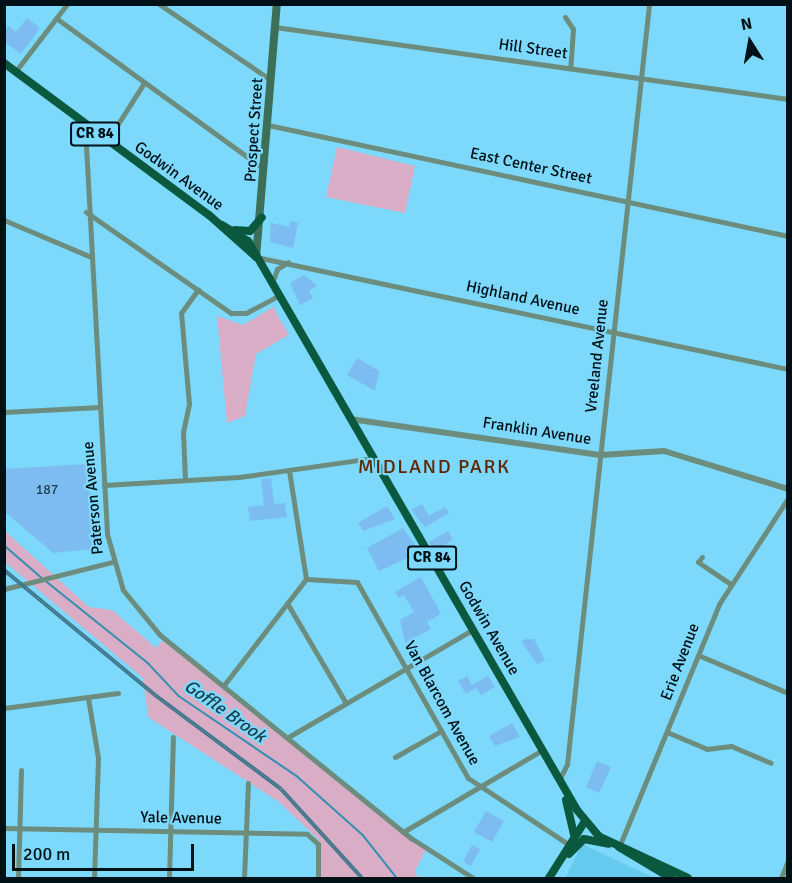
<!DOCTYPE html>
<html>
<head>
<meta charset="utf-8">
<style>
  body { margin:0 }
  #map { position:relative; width:792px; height:883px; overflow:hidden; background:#7dd9fb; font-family:Signika,sans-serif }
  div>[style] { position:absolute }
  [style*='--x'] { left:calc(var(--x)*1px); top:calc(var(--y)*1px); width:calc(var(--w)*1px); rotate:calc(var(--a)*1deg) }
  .built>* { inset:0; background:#65caee }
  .green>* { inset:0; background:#daadc6 }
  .stream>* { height:1.5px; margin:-0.75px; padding:0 0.75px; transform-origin:0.75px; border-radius:0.75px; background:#3090b0 }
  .building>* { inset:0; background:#7cbcf0 }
  .minor>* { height:5px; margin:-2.5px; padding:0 2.5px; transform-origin:2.5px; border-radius:2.5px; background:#6c8d7d }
  .tertiary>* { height:6px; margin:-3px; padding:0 3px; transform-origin:3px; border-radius:3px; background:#6c8d7d }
  .secondary>* { height:8px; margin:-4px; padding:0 4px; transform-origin:4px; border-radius:4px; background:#3b6f58 }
  .primary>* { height:8px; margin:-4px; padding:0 4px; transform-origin:4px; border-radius:4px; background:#0a593e }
  .rail>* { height:4px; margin-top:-2px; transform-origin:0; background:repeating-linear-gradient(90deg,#7dd9fb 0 4.5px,#40778b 0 9px); box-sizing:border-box; border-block:2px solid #40778b }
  span { translate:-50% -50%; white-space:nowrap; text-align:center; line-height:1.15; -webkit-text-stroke:4.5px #7dd9fb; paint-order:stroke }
  .number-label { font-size:14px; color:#1f3b4d }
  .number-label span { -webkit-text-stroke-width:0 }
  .shield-label span { padding:2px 4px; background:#7dd9fb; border:2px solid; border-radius:4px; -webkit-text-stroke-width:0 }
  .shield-label { font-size:15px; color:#001017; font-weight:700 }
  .street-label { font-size:16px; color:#001017 }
  .water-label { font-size:18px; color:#153f4d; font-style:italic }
  .quarter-label { font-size:20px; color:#632401; letter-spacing:1.5px }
  .frame { position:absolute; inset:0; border:6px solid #001017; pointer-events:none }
  .north { position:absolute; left:720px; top:12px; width:60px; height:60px; -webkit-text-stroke:4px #7dd9fb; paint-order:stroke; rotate:349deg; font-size:16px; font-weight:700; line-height:24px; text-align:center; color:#001017 }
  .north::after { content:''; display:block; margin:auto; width:21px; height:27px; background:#001017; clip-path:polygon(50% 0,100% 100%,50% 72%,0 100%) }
  .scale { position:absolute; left:12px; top:844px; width:182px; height:27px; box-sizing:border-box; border:3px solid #001017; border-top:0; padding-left:8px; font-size:18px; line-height:21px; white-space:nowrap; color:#001017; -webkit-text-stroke:4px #7dd9fb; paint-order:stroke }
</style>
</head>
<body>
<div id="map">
  <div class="built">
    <div style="clip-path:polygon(582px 844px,654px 878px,565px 878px)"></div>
  </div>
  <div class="green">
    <div style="clip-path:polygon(337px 147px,415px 166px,405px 213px,326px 197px)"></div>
    <div style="clip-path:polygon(273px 307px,289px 335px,256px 354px,245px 416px,227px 423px,217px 316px,243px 325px)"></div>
    <div style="clip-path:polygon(5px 531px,89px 607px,112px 610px,156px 648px,165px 638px,426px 850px,415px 871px,418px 878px,318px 878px,318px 839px,279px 802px,148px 717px,143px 678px,5px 562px)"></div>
  </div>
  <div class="stream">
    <div style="--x:4;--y:545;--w:50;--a:41"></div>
    <div style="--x:46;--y:581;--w:131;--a:38.8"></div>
    <div style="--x:148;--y:663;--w:45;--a:46.8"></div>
    <div style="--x:179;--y:696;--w:144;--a:34.2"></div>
    <div style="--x:298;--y:777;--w:87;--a:41.7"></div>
    <div style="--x:363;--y:835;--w:55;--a:51.7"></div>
  </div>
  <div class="building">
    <div style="clip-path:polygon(27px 18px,40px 28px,21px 54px,4px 41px,4px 31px,8px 26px,16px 32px)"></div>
    <div style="clip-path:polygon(290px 221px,298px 223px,293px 248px,270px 242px,271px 223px,289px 227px)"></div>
    <div style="clip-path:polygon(304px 275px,317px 286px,309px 291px,313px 298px,300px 305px,290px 283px)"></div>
    <div style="clip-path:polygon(357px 358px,379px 371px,375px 391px,347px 375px)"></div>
    <div style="clip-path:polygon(88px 464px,93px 549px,53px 553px,4px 511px,4px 469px)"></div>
    <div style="clip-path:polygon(271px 478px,274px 504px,285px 503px,287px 517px,250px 521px,248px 507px,264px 505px,261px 479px)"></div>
    <div style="clip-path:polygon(422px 504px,429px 516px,445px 507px,449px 513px,425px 527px,411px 510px)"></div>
    <div style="clip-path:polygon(387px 506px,395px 519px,363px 531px,358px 523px)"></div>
    <div style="clip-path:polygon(403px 528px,420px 552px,379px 571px,367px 548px)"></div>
    <div style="clip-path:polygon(448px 531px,453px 540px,435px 551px,429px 542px)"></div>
    <div style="clip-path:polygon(421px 577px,441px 614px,427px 622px,431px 629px,405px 643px,400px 620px,414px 612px,404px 595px,399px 598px,395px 592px)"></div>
    <div style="clip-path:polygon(526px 639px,534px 639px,545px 660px,537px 664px,521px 641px)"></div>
    <div style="clip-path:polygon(467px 676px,472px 685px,488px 676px,495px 687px,481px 695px,476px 688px,466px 694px,458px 681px)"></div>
    <div style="clip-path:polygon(512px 723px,520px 737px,495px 746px,489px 736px)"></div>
    <div style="clip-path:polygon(597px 761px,611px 767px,599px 793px,586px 787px)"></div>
    <div style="clip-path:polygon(486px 811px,504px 821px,492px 842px,474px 832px)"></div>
    <div style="clip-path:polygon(472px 845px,480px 849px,471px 866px,463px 862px)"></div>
  </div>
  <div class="minor">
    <div style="--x:159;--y:4;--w:135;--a:34.2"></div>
    <div style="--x:565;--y:17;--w:14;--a:56"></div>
    <div style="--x:573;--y:29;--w:39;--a:94"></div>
    <div style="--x:56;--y:18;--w:257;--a:36"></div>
    <div style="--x:275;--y:27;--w:518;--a:7.99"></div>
    <div style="--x:15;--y:72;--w:86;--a:-52.6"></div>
    <div style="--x:268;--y:125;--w:532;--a:12.05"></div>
    <div style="--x:85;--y:127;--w:408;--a:86.9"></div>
    <div style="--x:107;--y:534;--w:58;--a:74.1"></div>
    <div style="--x:123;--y:590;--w:58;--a:50.6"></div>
    <div style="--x:160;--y:635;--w:323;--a:39"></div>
    <div style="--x:411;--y:838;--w:74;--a:32.8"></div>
    <div style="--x:107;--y:141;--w:69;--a:-57.5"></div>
    <div style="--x:86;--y:212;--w:177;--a:34.9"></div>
    <div style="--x:231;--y:313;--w:15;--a:0"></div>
    <div style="--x:246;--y:313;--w:36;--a:-28"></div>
    <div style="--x:4;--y:220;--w:95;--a:23"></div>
    <div style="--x:256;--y:257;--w:544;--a:11.89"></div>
    <div style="--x:272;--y:283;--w:15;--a:-70"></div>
    <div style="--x:277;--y:269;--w:13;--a:-32"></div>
    <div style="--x:4;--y:412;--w:96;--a:-3"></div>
    <div style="--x:185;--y:480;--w:48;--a:-92.4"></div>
    <div style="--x:183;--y:432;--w:29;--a:-78"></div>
    <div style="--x:189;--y:404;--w:91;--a:-95"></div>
    <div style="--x:181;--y:313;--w:29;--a:-54"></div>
    <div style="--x:104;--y:485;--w:135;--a:-3.4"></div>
    <div style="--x:239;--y:477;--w:134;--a:-8.1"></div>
    <div style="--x:702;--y:557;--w:6;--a:129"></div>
    <div style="--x:698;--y:562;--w:40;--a:34"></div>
    <div style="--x:306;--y:579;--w:51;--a:3.4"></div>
    <div style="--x:357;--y:582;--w:225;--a:60.5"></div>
    <div style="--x:468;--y:778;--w:120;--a:33.4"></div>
    <div style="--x:4;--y:589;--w:111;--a:-14"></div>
    <div style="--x:287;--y:603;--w:116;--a:59.5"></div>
    <div style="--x:698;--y:655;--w:98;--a:22.9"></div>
    <div style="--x:224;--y:685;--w:134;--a:-52.3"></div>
    <div style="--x:306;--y:579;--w:110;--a:-98.9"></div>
    <div style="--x:88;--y:698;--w:61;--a:80.5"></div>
    <div style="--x:98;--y:758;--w:120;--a:91.9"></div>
    <div style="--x:4;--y:708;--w:115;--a:-7.5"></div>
    <div style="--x:667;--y:732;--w:43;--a:23"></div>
    <div style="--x:707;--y:749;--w:24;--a:-7"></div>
    <div style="--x:731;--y:746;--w:43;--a:23"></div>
    <div style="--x:290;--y:736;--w:211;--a:-30.2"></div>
    <div style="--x:395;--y:757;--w:53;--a:-29.5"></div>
    <div style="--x:559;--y:780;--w:18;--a:-63"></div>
    <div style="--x:567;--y:764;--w:764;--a:-83.84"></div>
    <div style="--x:4;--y:828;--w:303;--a:1.1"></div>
    <div style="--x:307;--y:834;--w:15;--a:42"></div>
    <div style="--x:318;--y:844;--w:34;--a:90"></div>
    <div style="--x:403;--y:832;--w:161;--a:-30.5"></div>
    <div style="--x:619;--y:847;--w:263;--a:-67.6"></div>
    <div style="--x:719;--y:604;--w:126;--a:-56.9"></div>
    <div style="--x:18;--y:878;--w:108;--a:-88.4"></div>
    <div style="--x:169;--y:878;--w:141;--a:-88.4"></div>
    <div style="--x:244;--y:878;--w:95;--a:-87.6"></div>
    <div style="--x:781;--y:878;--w:18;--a:-68"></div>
  </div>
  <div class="tertiary">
    <div style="--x:350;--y:419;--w:254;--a:8.2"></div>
    <div style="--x:601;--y:455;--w:63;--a:-3.6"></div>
    <div style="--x:664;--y:451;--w:130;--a:17"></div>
  </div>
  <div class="secondary">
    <div style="--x:256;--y:257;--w:254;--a:-85.3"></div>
  </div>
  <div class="primary">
    <div style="--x:4;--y:63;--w:255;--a:36.6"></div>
    <div style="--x:209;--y:215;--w:62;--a:41.7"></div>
    <div style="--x:222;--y:225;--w:31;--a:32"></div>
    <div style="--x:248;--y:241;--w:657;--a:59.96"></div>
    <div style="--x:577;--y:810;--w:35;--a:50"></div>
    <div style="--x:600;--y:837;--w:97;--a:25"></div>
    <div style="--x:235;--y:230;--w:15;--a:4"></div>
    <div style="--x:250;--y:231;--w:18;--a:-49"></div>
    <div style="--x:566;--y:800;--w:35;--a:77"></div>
    <div style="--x:619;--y:847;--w:61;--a:30.8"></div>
    <div style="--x:569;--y:854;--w:21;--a:-45"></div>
    <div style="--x:584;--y:839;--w:25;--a:11"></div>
    <div style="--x:549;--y:878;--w:67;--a:-57.7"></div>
  </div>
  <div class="rail">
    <div style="--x:4;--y:570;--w:196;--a:39.6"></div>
    <div style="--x:155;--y:695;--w:157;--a:36.7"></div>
    <div style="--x:281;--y:789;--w:120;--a:47.7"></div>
  </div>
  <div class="number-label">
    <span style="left:47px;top:490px">187</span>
  </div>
  <div class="shield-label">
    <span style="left:95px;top:134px">CR 84</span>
    <span style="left:432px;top:558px">CR 84</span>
  </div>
  <div class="street-label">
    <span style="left:533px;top:49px;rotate:8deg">Hill Street</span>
    <span style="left:254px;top:130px;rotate:-86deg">Prospect Street</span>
    <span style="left:531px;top:166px;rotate:12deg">East Center Street</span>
    <span style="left:179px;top:176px;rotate:36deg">Godwin Avenue</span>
    <span style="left:523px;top:298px;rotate:12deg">Highland Avenue</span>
    <span style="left:597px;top:356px;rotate:-84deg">Vreeland Avenue</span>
    <span style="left:537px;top:431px;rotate:9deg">Franklin Avenue</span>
    <span style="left:93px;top:498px;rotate:-95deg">Paterson Avenue</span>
    <span style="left:489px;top:628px;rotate:60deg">Godwin Avenue</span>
    <span style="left:680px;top:662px;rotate:-69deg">Erie Avenue</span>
    <span style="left:442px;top:703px;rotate:61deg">Van Blarcom Avenue</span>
    <span style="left:181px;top:818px;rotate:1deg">Yale Avenue</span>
  </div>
  <div class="water-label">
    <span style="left:225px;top:711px;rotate:35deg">Goffle Brook</span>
  </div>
  <div class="quarter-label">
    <span style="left:434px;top:466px">MIDLAND PARK</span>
  </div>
  <div class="frame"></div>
  <div class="north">N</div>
  <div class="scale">200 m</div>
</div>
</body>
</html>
